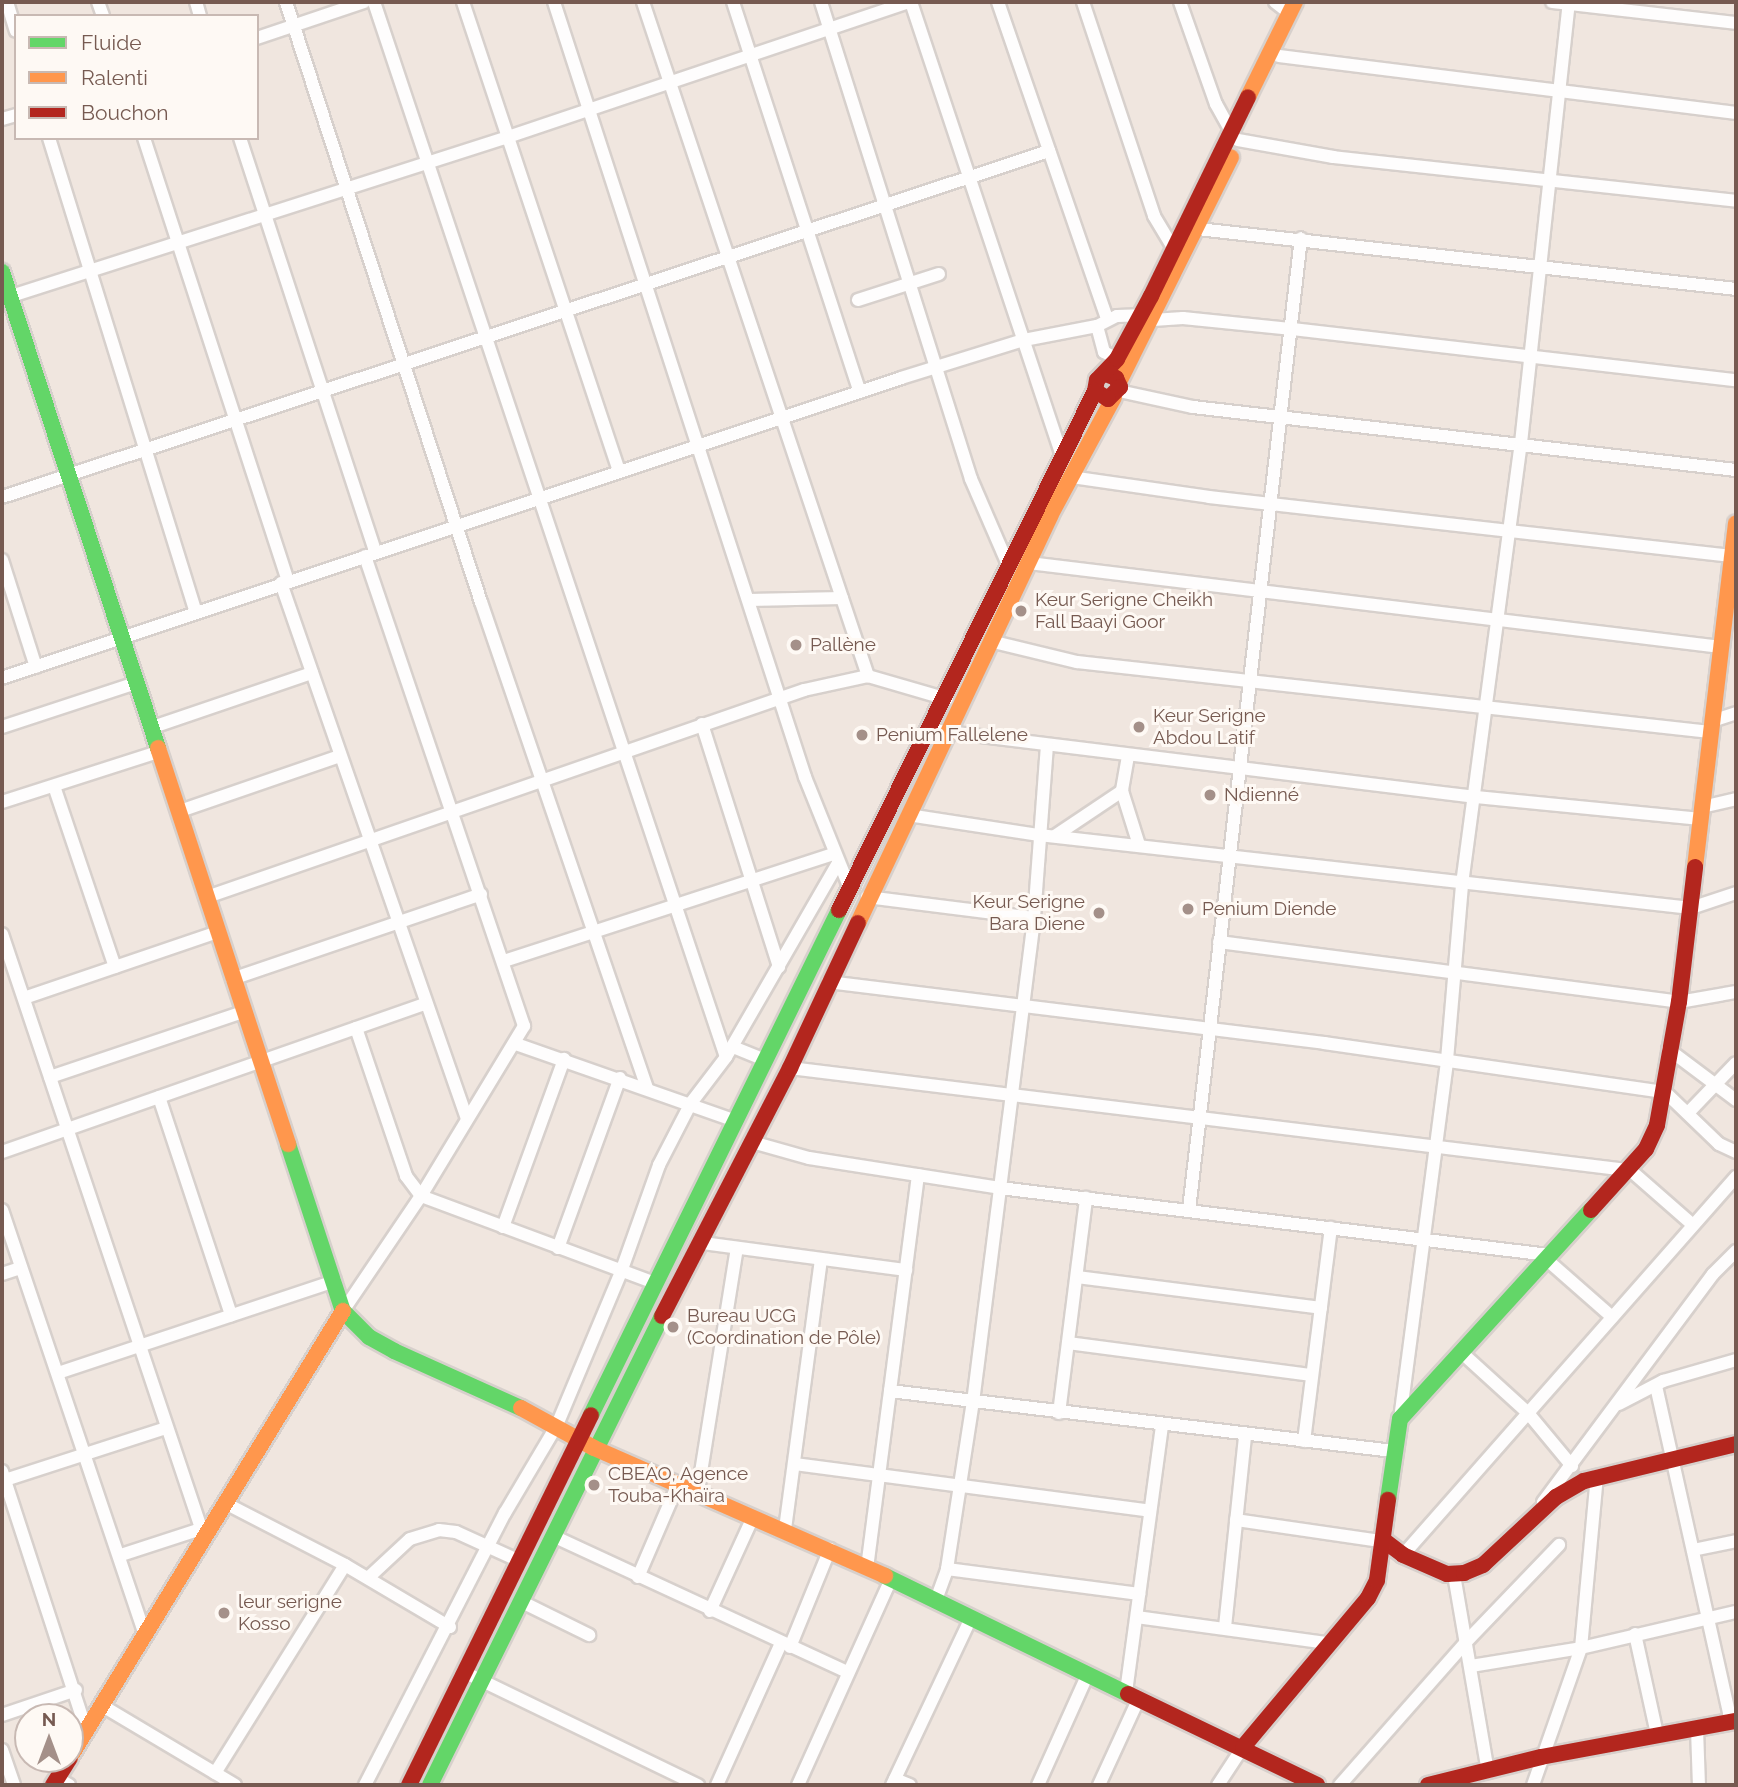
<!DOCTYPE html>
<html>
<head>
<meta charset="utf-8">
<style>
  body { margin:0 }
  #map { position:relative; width:1738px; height:1787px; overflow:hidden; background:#f8f4f0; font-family:Raleway,sans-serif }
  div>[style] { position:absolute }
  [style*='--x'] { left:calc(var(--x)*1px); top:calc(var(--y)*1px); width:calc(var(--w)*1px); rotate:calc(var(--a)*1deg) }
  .residential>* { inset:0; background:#f0e6df }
  .roads { filter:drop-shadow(2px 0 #d7d0cc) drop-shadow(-2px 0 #d7d0cc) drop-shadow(0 2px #d7d0cc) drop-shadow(0 -2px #d7d0cc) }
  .street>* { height:12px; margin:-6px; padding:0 6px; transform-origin:6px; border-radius:6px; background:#fefdfd }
  .fast>* { height:16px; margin:-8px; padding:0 8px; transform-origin:8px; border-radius:8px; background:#63d668 }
  .slow>* { height:16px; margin:-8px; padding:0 8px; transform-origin:8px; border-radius:8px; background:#ff974d }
  .jam>* { height:16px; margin:-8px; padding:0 8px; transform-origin:8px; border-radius:8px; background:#b3261e }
  .dots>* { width:19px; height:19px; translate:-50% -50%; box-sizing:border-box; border:4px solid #fef9f4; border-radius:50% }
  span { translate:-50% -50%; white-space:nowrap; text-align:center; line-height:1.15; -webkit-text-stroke:6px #fef9f4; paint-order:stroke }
  .poi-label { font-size:19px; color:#765a51 }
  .left { translate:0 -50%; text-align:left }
  .right { translate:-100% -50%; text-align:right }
  .frame { position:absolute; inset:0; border:4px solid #765a51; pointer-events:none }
  .legend { position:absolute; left:14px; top:14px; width:245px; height:126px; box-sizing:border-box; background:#fef9f4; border:2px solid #c8b9b3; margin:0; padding:9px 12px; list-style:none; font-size:21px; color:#765a51 }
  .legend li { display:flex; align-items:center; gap:14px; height:35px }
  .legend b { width:35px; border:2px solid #c8b9b3 }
  .north { position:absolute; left:14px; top:1703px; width:70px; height:70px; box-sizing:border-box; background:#fef9f4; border:2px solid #c8b9b3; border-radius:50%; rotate:0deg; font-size:19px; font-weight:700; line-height:28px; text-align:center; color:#765a51 }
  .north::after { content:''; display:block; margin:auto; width:24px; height:32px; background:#a49089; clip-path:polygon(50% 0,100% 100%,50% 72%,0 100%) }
</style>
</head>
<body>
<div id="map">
  <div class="residential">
    <div style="clip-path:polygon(evenodd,2px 2px,1736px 2px,1736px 1785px,2px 1785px,2px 2px,16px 16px,257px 16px,257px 138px,16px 138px,16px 16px,2px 2px,28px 1717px,70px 1717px,70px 1759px,28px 1759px,28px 1717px)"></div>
  </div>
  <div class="roads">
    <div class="street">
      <div style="--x:7;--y:2;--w:30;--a:73"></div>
      <div style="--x:98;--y:2;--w:15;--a:70"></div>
      <div style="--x:196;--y:2;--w:15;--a:74"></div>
      <div style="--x:286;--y:2;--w:631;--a:72"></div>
      <div style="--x:481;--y:602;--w:514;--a:71.14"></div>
      <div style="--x:374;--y:2;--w:1112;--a:71.55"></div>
      <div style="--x:463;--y:2;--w:494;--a:71.6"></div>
      <div style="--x:554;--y:2;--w:815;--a:72.05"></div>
      <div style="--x:805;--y:777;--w:121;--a:68.1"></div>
      <div style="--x:643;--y:2;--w:711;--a:71.54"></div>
      <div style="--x:733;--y:2;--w:410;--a:72"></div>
      <div style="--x:821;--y:2;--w:500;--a:72.54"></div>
      <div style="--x:971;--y:479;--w:96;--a:66.6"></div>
      <div style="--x:911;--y:2;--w:478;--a:71.6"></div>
      <div style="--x:998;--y:2;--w:335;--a:71"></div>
      <div style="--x:1083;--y:2;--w:225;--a:71.6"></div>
      <div style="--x:1154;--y:216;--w:35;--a:59"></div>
      <div style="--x:1180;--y:2;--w:108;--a:70.6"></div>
      <div style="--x:1216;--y:104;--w:31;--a:61"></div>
      <div style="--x:1275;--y:2;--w:18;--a:38"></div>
      <div style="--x:1552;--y:2;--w:185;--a:6.5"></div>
      <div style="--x:257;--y:38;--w:113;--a:-18.6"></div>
      <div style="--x:1279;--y:56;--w:461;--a:7.1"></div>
      <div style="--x:2;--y:119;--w:15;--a:-16"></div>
      <div style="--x:49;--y:138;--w:495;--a:72.8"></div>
      <div style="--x:144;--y:138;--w:465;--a:72"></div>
      <div style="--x:240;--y:138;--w:435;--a:71.9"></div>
      <div style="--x:1238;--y:140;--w:97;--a:10.1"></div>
      <div style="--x:1333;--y:157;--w:405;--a:6.2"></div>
      <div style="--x:1198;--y:229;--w:541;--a:6.36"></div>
      <div style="--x:2;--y:299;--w:531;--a:-17.75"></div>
      <div style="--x:508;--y:137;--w:423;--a:-18.6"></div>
      <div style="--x:858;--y:300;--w:85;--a:-17.8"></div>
      <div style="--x:1153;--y:320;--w:30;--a:-4"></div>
      <div style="--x:1183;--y:318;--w:110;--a:5.8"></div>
      <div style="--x:1292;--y:329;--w:447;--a:6.6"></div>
      <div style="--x:1097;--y:326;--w:27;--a:75"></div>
      <div style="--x:1104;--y:352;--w:15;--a:28"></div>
      <div style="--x:1119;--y:391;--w:76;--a:12.2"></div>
      <div style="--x:1193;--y:407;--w:547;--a:6.62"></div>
      <div style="--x:1071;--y:477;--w:139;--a:8.2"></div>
      <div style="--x:1209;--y:497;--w:526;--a:6.44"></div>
      <div style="--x:2;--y:497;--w:1103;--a:-18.29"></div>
      <div style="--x:2;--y:560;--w:112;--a:72.4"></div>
      <div style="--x:1029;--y:563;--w:697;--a:6.92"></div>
      <div style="--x:281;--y:583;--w:567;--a:70.86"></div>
      <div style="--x:749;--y:600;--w:93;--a:-1.2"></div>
      <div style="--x:990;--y:641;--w:89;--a:13.6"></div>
      <div style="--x:1077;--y:662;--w:637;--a:6.31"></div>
      <div style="--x:2;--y:678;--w:948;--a:-18.45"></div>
      <div style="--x:901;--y:378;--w:129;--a:-17.2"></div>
      <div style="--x:1024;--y:340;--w:74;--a:-10.9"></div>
      <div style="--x:1097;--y:326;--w:22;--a:-27"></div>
      <div style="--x:1117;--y:316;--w:23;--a:-2"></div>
      <div style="--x:1712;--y:721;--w:25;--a:-18"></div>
      <div style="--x:702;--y:724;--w:255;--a:72.4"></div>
      <div style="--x:2;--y:727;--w:141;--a:-18.2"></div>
      <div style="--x:153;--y:727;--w:168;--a:-18.8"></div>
      <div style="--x:940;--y:731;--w:540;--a:7.02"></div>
      <div style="--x:1476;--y:797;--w:226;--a:5.6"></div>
      <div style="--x:1128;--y:756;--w:36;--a:100"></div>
      <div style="--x:1122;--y:791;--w:57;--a:72.5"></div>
      <div style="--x:54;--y:786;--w:191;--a:71.4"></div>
      <div style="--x:2;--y:802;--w:167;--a:-17.8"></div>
      <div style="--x:1702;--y:807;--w:35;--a:-13"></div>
      <div style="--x:180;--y:811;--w:169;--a:-19"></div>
      <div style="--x:908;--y:815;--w:133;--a:8.7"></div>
      <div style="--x:1039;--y:835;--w:656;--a:6.39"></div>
      <div style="--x:1691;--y:908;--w:47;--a:-18.4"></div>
      <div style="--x:1055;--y:836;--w:81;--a:-33.9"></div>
      <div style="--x:207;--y:897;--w:632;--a:-19.12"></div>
      <div style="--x:804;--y:690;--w:66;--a:-12.3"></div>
      <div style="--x:868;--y:676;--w:82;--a:16.2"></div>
      <div style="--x:867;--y:897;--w:168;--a:7.2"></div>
      <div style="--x:2;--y:934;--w:636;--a:71.48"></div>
      <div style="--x:1219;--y:942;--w:464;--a:7.4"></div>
      <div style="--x:1679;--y:1002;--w:58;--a:-10"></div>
      <div style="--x:504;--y:961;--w:347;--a:-18"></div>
      <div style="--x:232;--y:979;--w:263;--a:-18.8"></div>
      <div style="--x:828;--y:982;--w:500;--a:7"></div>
      <div style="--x:1324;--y:1043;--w:345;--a:8.2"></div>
      <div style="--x:1665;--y:1092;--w:75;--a:43.9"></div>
      <div style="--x:1719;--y:1144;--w:19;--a:25"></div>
      <div style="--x:24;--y:998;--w:205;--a:-18.8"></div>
      <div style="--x:356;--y:1028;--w:156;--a:71.3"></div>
      <div style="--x:406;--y:1176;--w:25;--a:53"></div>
      <div style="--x:421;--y:1196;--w:250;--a:20.4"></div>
      <div style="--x:516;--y:1044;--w:233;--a:19.3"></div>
      <div style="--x:733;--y:1047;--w:35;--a:22"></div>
      <div style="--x:1668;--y:1049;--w:85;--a:36.9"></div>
      <div style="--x:790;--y:1068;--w:843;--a:6.95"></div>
      <div style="--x:50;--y:1077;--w:204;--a:-18.6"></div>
      <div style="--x:159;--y:1097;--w:230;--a:71.7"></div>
      <div style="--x:1688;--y:1113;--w:69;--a:-46.2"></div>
      <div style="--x:752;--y:1142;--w:59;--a:15.7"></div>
      <div style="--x:809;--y:1158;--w:193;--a:8.9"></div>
      <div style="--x:1000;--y:1188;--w:553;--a:6.96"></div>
      <div style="--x:2;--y:1152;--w:448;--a:-19.3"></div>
      <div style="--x:1629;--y:1169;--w:85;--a:41.2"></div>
      <div style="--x:2;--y:1210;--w:445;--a:71.4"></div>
      <div style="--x:1189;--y:1210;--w:978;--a:-83.43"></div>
      <div style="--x:503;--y:1227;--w:179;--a:-70"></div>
      <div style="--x:703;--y:1243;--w:205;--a:7.6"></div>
      <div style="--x:558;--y:1248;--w:181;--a:-70"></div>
      <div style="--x:1546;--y:1259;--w:88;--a:41.3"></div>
      <div style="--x:2;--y:1274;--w:20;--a:-18"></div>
      <div style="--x:1077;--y:1277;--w:246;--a:7.2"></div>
      <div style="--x:343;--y:1311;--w:139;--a:-55.9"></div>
      <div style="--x:421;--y:1196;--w:199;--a:-58.8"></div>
      <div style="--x:524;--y:1026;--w:496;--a:-108.7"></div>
      <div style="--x:1068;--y:1343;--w:246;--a:7.5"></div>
      <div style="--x:1461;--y:1352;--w:91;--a:42.3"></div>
      <div style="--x:1528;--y:1413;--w:69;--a:50.3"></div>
      <div style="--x:58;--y:1373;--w:292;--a:-18.4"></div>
      <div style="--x:1656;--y:1386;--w:344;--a:77.4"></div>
      <div style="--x:890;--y:1391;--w:507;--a:6.8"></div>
      <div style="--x:1619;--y:1404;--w:50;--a:-27.6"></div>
      <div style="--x:1663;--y:1381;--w:76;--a:-16"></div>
      <div style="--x:1059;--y:1413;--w:217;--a:-82.8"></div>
      <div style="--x:1400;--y:1419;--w:362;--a:-82.5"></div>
      <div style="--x:1447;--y:1060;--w:177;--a:-85.1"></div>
      <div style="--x:1462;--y:884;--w:445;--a:-82.4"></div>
      <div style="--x:1521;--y:443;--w:444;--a:-83.8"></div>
      <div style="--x:1304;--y:1441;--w:215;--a:-82.8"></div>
      <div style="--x:795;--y:1464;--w:358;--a:7.5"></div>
      <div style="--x:2;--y:1471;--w:272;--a:72"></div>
      <div style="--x:2;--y:1481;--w:172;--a:-17.9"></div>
      <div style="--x:698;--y:1491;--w:246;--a:-80.9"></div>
      <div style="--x:1543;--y:1502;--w:284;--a:-53.3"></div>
      <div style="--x:1713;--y:1274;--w:33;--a:-45"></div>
      <div style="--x:225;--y:1503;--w:135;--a:27.3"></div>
      <div style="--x:345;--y:1565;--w:122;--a:30.6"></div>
      <div style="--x:1236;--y:1520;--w:152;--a:8.3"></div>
      <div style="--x:785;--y:1529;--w:272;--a:-82.4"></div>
      <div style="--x:553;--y:1536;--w:325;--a:24.8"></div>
      <div style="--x:1693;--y:1550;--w:44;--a:-11.8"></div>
      <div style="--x:121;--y:1555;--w:84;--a:-18"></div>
      <div style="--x:1403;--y:1555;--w:504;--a:-48.62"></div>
      <div style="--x:867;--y:1568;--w:396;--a:-82.6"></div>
      <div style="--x:947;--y:1569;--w:194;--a:7.4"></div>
      <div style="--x:1454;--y:1575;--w:200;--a:80.2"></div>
      <div style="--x:638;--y:1577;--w:103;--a:-66.7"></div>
      <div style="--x:368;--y:1578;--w:57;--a:-42.9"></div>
      <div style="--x:410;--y:1539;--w:30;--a:-17"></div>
      <div style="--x:439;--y:1530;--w:17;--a:7"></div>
      <div style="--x:456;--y:1532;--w:70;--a:24.4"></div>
      <div style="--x:936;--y:1600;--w:33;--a:-70"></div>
      <div style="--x:947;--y:1569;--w:169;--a:-81.2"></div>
      <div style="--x:973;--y:1402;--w:488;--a:-82.8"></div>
      <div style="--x:1034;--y:918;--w:172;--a:-85.7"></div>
      <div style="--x:522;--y:1602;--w:75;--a:26.2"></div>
      <div style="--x:710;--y:1611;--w:103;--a:-65.4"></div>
      <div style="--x:1137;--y:1617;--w:192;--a:7.8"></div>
      <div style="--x:1225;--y:1627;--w:192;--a:-84"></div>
      <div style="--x:1635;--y:1634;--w:102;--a:77.6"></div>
      <div style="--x:790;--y:1647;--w:106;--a:-67.8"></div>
      <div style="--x:1471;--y:1666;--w:111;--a:-9.3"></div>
      <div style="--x:1581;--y:1648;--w:159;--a:-13.1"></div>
      <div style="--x:466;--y:1673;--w:258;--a:25.8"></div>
      <div style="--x:1126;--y:1692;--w:268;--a:-82.3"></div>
      <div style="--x:101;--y:1705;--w:156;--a:30.8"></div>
      <div style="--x:2;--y:1715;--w:78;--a:-18.7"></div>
      <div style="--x:1697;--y:1729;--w:56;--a:88"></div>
      <div style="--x:2;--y:1750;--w:37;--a:71"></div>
      <div style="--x:215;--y:1773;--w:245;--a:-58"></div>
      <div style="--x:57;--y:1778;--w:14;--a:30"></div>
      <div style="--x:895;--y:1779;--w:16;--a:22"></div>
      <div style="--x:365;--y:1785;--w:306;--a:-62.8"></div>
      <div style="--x:505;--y:1513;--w:102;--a:-59.4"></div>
      <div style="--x:557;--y:1425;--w:166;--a:-67.3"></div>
      <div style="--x:621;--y:1272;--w:114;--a:-70.4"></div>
      <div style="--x:659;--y:1165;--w:70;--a:-62.7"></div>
      <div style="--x:691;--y:1103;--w:58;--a:-52.7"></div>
      <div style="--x:726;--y:1057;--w:224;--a:-60"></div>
      <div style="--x:717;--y:1785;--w:156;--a:-65.7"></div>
      <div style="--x:798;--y:1785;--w:226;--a:-65.7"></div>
      <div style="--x:892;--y:1785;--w:185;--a:-64.7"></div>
      <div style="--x:1038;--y:1785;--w:122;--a:-65.8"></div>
      <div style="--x:1099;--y:1785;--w:96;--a:-65.3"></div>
      <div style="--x:1218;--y:1785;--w:45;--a:-56.7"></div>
      <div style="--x:1340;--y:1785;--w:189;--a:-48.6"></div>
      <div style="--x:1465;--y:1643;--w:136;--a:-46.2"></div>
      <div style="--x:1533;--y:1785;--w:145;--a:-70.7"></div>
      <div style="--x:1581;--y:1648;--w:173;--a:-84.7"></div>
    </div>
    <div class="fast">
      <div style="--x:2;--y:272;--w:501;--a:71.85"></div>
      <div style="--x:288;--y:1144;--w:176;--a:71.8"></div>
      <div style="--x:343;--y:1311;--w:37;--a:45"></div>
      <div style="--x:369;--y:1337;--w:29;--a:29"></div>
      <div style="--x:394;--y:1351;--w:139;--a:24.2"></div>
      <div style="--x:591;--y:1415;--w:563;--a:-63.84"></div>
      <div style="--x:1388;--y:1500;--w:82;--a:-81.6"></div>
      <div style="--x:1400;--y:1419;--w:283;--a:-47.6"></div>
      <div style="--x:885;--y:1576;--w:270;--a:25.9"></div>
      <div style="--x:430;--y:1785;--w:523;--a:-63.68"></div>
    </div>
    <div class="slow">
      <div style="--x:1248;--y:97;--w:106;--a:-63.7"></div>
      <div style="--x:1119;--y:382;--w:251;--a:-63.5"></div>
      <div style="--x:158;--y:748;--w:417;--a:71.8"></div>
      <div style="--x:1695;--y:867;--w:346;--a:-83.2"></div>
      <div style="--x:858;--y:923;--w:450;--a:-64.7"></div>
      <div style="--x:1050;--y:516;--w:135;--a:-61.7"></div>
      <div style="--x:521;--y:1408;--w:83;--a:28.7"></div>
      <div style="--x:594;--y:1448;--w:318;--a:23.7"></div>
      <div style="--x:70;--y:1757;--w:523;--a:-58.53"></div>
    </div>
    <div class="jam">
      <div style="--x:1106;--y:374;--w:11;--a:22"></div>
      <div style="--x:1116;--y:378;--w:10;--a:66"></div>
      <div style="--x:1120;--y:387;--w:17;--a:135"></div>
      <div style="--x:1108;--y:399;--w:15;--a:-148"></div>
      <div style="--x:1095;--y:391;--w:11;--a:-80"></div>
      <div style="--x:1097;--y:380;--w:29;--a:-46"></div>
      <div style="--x:1117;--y:359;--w:72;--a:-61.6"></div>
      <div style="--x:1151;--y:296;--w:221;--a:-64"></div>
      <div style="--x:839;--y:910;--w:579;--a:-63.74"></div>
      <div style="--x:1591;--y:1210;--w:82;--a:-48"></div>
      <div style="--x:1646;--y:1149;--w:26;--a:-65"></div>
      <div style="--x:1657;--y:1125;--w:125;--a:-79.9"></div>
      <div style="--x:1679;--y:1002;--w:136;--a:-83.2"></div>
      <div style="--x:662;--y:1316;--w:279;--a:-62.7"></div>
      <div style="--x:790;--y:1068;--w:160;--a:-64.9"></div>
      <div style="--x:1386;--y:1542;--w:21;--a:37"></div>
      <div style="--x:1403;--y:1555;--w:48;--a:23.4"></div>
      <div style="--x:1447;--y:1574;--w:17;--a:-3"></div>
      <div style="--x:1464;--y:1573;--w:21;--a:-23"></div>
      <div style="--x:1483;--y:1565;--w:100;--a:-43"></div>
      <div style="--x:1556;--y:1497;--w:32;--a:-30"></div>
      <div style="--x:1584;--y:1481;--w:156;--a:-13.7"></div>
      <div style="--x:1128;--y:1694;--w:210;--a:25.7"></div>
      <div style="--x:1243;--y:1747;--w:194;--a:-50"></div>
      <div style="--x:1368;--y:1598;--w:20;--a:-63"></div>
      <div style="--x:1377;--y:1580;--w:81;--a:-82.2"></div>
      <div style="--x:53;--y:1785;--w:31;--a:-58"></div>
      <div style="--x:409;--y:1785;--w:412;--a:-63.8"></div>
      <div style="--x:1428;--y:1785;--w:116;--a:-13.9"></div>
      <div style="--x:1541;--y:1757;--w:198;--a:-10.5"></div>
    </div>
  </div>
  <div class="dots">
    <div style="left:1021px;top:611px;background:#a49089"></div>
    <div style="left:796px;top:645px;background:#a49089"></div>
    <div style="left:1139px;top:727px;background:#a49089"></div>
    <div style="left:862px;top:735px;background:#a49089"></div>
    <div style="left:1210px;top:795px;background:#a49089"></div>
    <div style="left:1188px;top:909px;background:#a49089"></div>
    <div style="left:1099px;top:913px;background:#a49089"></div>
    <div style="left:673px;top:1327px;background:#a49089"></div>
    <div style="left:594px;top:1485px;background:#a49089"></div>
    <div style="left:224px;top:1613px;background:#a49089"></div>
  </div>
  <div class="poi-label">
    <span class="left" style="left:1035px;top:611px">Keur Serigne Cheikh<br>Fall Baayi Goor</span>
    <span class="left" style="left:810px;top:645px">Pallène</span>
    <span class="left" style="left:1153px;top:727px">Keur Serigne<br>Abdou Latif</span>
    <span class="left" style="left:876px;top:735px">Penium Fallelene</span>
    <span class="left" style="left:1224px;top:795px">Ndienné</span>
    <span class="right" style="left:1085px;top:913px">Keur Serigne<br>Bara Diene</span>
    <span class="left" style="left:1202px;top:909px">Penium Diende</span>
    <span class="left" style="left:687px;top:1327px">Bureau UCG<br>(Coordination de Pôle)</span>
    <span class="left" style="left:608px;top:1485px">CBEAO, Agence<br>Touba-Khaïra</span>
    <span class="left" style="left:238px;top:1613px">leur serigne<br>Kosso</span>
  </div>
  <div class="frame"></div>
  <ul class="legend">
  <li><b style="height:9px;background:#63d668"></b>Fluide</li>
  <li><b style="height:9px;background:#ff974d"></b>Ralenti</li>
  <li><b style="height:9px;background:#b3261e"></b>Bouchon</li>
  </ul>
  <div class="north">N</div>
</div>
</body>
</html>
